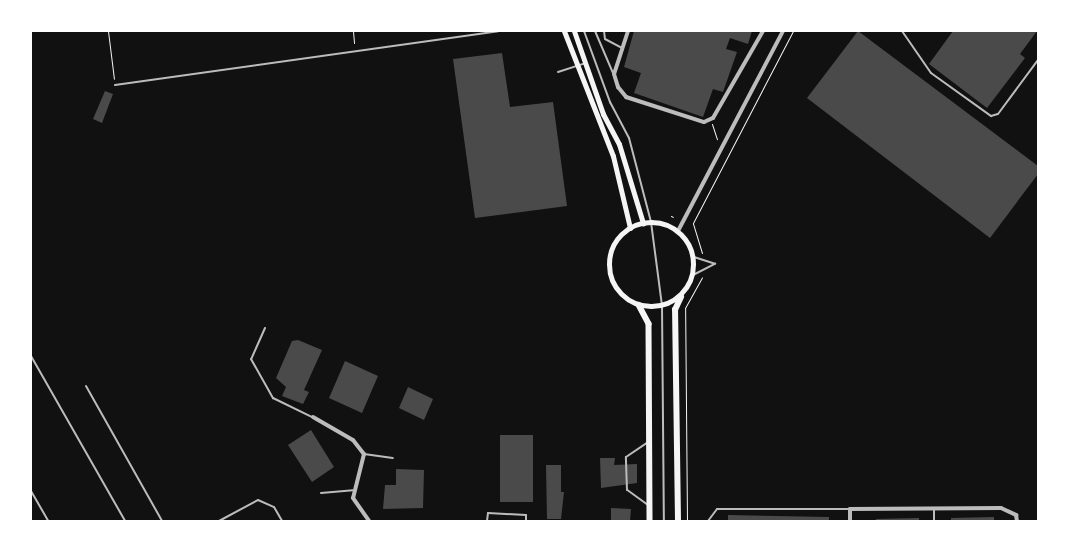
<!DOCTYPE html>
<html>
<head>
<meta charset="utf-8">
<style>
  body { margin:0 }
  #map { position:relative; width:1069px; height:552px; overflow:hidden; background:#111; font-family:"Asap Condensed",sans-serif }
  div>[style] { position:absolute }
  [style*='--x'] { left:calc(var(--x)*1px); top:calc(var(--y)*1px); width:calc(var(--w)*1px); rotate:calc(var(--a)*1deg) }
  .building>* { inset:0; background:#4a4a4a }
  .path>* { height:1px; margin:-0.5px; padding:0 0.5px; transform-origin:0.5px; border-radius:0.5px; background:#f5f5f5 }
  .service>* { height:2px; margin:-1px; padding:0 1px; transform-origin:1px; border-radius:1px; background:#bcbcbc }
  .minor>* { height:4px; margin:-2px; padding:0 2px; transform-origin:2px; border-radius:2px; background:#bcbcbc }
  .secondary>* { height:5px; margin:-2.5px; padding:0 2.5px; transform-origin:2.5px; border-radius:2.5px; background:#f5f5f5 }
  .primary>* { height:5.5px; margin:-2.75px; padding:0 2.75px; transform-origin:2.75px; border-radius:2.75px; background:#f5f5f5 }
  .primary>.ring { margin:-2.75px; padding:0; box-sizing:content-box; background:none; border:5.5px solid #f5f5f5; border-radius:50% }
  span { translate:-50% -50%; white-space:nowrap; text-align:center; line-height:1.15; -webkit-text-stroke:4.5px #fff; paint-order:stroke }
  .frame { position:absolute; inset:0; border:32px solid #fff; pointer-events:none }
</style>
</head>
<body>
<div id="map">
  <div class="building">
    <div style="clip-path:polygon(634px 31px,752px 31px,748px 44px,730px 38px,726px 49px,737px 52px,723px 92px,713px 89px,703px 117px,634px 93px,641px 73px,624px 67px)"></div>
    <div style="clip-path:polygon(858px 31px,1038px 166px,1038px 174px,990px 238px,807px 98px)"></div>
    <div style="clip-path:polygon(953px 31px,1037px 31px,1020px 54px,1025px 58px,987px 108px,929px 64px)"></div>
    <div style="clip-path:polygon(502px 53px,510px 107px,553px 102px,567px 206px,475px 218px,453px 59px)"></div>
    <div style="clip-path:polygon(105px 91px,113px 94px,102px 123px,93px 119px)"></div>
    <div style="clip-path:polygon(298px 340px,322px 350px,304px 390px,309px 392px,303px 404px,282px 396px,286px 387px,276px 378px,292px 341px)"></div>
    <div style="clip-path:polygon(345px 361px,378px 376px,362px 413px,329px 398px)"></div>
    <div style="clip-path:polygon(408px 387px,433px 399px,424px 420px,399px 408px)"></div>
    <div style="clip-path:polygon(311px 430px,334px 467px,312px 482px,288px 445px)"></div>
    <div style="clip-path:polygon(500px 435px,533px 435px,533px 502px,500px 502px)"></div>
    <div style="clip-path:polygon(600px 458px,615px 458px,614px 465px,637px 464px,637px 483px,601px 488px)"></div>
    <div style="clip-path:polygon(546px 465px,561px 465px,561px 492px,564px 492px,561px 519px,547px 519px)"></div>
    <div style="clip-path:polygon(396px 469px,424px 470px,423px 508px,383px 509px,385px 485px,396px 485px)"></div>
    <div style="clip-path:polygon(611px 508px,631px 509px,630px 521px,611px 521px)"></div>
    <div style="clip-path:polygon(728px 515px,829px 517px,829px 521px,728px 521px)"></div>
    <div style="clip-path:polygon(994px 517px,994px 521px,951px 521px,951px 518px)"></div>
    <div style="clip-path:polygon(919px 518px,919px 521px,876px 521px,876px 519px)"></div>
  </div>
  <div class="path">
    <div style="--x:108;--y:31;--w:48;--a:82.9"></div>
    <div style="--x:353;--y:31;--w:12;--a:85"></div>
    <div style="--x:712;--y:124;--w:16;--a:72"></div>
    <div style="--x:671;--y:216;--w:2;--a:27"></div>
    <div style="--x:702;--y:253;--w:31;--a:-107"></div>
    <div style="--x:693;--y:223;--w:216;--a:-62.5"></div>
    <div style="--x:687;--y:521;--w:213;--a:-90.5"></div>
    <div style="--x:685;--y:308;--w:35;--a:-61"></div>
  </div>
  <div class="service">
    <div style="--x:584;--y:31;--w:76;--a:69.9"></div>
    <div style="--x:610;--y:102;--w:41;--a:62.2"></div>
    <div style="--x:629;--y:138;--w:87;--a:75.3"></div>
    <div style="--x:651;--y:222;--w:85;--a:82.5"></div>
    <div style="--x:662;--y:306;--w:215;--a:89.5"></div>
    <div style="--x:595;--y:31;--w:46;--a:66.8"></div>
    <div style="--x:604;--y:31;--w:8;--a:83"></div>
    <div style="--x:605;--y:39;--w:19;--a:28"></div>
    <div style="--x:902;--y:31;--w:51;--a:55.4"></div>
    <div style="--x:931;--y:73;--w:74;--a:35.6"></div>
    <div style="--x:991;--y:116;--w:7;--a:-16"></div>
    <div style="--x:998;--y:114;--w:67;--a:-53.5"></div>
    <div style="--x:558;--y:72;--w:28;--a:-18"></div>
    <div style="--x:115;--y:85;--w:387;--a:-8"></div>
    <div style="--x:694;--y:257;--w:22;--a:18"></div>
    <div style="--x:693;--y:275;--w:25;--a:-27"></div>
    <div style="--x:265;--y:328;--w:34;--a:114"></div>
    <div style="--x:251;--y:359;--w:45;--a:60.6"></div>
    <div style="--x:273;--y:398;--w:43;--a:26"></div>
    <div style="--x:31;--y:356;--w:190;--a:60.3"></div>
    <div style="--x:86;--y:386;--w:155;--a:60.6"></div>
    <div style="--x:364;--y:454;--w:29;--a:8"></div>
    <div style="--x:31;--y:491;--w:34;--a:60"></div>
    <div style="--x:321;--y:493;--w:32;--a:-5"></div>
    <div style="--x:648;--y:505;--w:26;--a:-144"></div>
    <div style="--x:627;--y:490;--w:33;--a:-92"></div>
    <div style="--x:626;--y:457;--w:27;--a:-34"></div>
    <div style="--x:934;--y:509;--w:12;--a:90"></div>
    <div style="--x:31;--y:520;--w:1;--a:90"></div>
    <div style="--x:219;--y:521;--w:44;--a:-28.3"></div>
    <div style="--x:258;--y:500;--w:17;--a:24"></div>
    <div style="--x:274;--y:507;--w:16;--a:60"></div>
    <div style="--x:487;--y:521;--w:8;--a:-83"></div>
    <div style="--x:488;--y:513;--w:38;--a:3"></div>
    <div style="--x:526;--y:515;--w:6;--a:90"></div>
    <div style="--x:708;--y:521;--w:15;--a:-53"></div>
    <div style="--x:717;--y:509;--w:132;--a:0"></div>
  </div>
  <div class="minor">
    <div style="--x:628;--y:31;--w:45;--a:108"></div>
    <div style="--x:614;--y:74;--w:14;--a:73"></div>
    <div style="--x:618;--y:87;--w:13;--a:51"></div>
    <div style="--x:626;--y:97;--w:82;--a:17.8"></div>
    <div style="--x:704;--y:122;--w:10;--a:-24"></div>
    <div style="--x:713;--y:118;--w:100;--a:-60.1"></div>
    <div style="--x:678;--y:231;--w:226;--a:-62.3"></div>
    <div style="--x:313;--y:417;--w:46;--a:29.9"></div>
    <div style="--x:353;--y:440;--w:18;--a:52"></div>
    <div style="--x:364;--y:454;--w:45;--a:104"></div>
    <div style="--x:353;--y:498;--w:28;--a:55"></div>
    <div style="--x:850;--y:521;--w:12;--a:-90"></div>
    <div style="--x:850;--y:509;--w:151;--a:-0.4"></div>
    <div style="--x:1001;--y:508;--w:17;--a:25"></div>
    <div style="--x:1016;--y:515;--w:6;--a:81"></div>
  </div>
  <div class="secondary">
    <div style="--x:564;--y:31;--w:134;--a:68.6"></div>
    <div style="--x:613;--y:156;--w:74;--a:76.7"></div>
    <div style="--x:574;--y:31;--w:88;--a:70.7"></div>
    <div style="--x:603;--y:114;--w:34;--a:62"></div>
    <div style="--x:619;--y:144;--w:83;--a:73.1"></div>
  </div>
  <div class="primary">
    <div class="ring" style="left:610px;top:223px;width:78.5px;height:78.5px"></div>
    <div style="--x:639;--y:305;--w:21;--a:62"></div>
    <div style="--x:649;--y:324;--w:197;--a:89.7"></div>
    <div style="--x:678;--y:521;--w:211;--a:-90.8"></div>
    <div style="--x:675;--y:310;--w:14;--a:-65"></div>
  </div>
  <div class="frame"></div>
</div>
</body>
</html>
